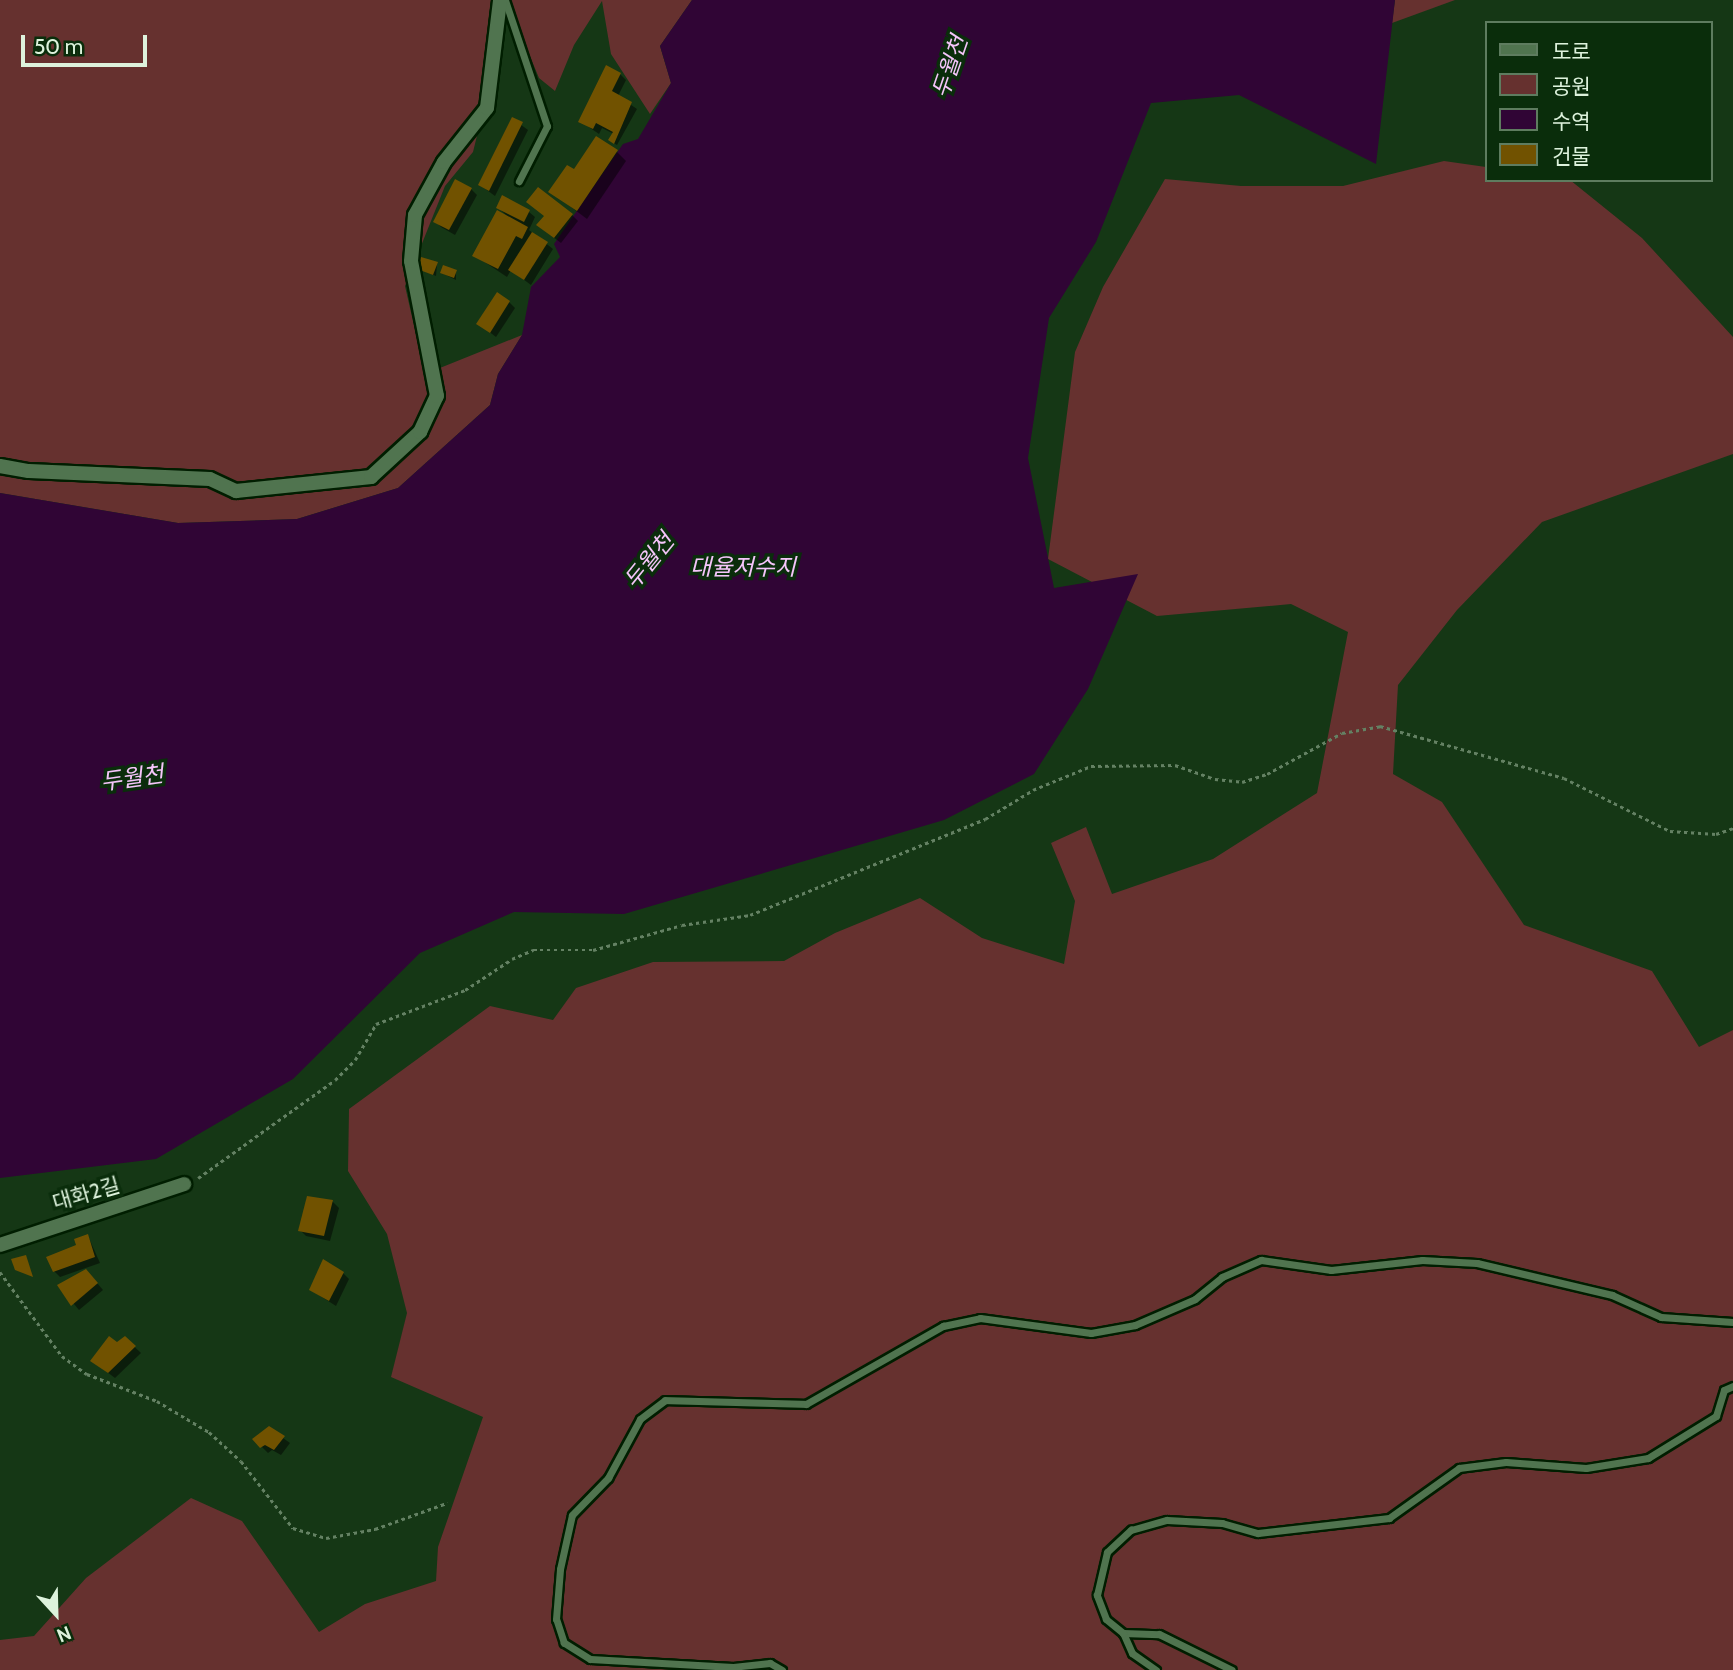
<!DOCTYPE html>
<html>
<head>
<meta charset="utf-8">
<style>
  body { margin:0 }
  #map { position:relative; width:1733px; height:1670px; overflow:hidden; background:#153715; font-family:Cabin,"Noto Sans KR",sans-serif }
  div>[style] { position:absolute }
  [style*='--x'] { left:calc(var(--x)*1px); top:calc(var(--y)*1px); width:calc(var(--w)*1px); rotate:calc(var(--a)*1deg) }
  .green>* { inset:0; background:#66312f }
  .water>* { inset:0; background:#300535 }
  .shadow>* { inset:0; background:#0007 }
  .building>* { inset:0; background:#715200 }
  .path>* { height:2.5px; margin-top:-1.25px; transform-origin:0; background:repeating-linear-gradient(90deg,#648163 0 3.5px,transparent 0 7px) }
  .roads { filter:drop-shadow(2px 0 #001e00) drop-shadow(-2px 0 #001e00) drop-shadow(0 2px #001e00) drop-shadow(0 -2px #001e00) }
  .service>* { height:7px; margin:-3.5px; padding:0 3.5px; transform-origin:3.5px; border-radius:3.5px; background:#50744f }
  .minor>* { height:14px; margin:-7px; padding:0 7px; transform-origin:7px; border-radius:7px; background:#50744f }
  span { translate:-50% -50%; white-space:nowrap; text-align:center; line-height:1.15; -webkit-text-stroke:7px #0a2d0b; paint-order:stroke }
  .street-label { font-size:21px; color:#ddf2dc }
  .water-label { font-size:23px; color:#f5c5fa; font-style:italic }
  .legend { position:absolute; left:1485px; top:21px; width:228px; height:161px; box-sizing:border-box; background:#0a2d0b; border:2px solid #5e7c5f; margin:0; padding:9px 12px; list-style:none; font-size:21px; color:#ddf2dc }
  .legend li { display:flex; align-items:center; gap:14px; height:35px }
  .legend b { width:35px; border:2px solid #5e7c5f }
  .north { position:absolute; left:21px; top:1579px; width:70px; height:70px; -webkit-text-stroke:5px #0a2d0b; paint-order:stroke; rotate:158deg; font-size:19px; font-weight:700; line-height:28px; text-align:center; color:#ddf2dc }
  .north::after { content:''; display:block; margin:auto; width:24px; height:32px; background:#ddf2dc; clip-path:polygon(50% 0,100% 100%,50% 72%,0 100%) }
  .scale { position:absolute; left:21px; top:35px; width:126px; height:32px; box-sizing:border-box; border:4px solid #ddf2dc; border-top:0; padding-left:9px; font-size:21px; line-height:24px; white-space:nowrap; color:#ddf2dc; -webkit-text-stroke:5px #0a2d0b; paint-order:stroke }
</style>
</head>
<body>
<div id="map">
  <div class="green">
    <div style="clip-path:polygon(0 0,692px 0,660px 46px,671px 83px,650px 114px,611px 54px,602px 1px,574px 45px,555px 91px,539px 78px,509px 6px,473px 152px,445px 186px,405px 286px,425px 374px,522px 335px,498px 374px,490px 405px,398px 488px,297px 519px,178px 523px,0 493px)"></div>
    <div style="clip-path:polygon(1395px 0,1455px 0,1392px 23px)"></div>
    <div style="clip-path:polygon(1444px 161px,1486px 167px,1486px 180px,1570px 180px,1642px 238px,1733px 337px,1733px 454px,1542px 522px,1457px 610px,1398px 685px,1393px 774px,1442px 802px,1524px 925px,1652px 971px,1699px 1047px,1733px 1030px,1733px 1670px,0 1670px,0 1640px,34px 1636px,86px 1578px,191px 1498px,242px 1521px,319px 1632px,365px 1604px,436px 1581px,438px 1547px,483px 1417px,391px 1377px,407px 1313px,387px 1234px,348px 1171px,349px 1109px,490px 1006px,553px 1020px,576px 988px,653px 962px,784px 961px,835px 933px,920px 898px,982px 938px,1064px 964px,1075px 901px,1051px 843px,1086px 827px,1112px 894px,1213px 859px,1317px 793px,1348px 632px,1291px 604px,1157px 616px,1048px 559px,1075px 352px,1103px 287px,1165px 179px,1241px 186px,1343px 186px)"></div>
  </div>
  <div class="water">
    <div style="clip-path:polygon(692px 0,1395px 0,1376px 164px,1239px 95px,1151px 103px,1096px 242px,1049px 318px,1028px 458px,1054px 588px,1138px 574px,1088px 689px,1034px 774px,944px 820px,624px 914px,514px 912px,420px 953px,293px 1079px,156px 1159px,0 1178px,0 493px,178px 523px,297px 519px,398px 488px,490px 405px,498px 374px,522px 335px,531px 287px,560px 257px,554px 244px,623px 144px,638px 139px,671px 83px,660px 46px)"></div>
  </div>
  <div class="shadow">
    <div style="clip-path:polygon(620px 74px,626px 80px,618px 96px,637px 109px,617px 145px,612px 142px,614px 134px,602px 128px,599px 134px,580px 121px)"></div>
    <div style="clip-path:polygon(513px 119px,528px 130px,495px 196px,480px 185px)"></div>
    <div style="clip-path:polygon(617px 152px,626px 161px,587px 219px,551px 192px,574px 172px)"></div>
    <div style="clip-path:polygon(471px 189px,477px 195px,455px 235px,441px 227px,435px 221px)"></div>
    <div style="clip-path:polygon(498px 207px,529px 212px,535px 217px,529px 230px,553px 249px,531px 285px,511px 270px,507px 277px,474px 255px,507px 216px)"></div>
    <div style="clip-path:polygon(572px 215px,578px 221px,561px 243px,544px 230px)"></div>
    <div style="clip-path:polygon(437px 264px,436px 276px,419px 269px)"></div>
    <div style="clip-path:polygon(456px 272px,456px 280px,442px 273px)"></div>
    <div style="clip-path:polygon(509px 302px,515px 308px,496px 337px,478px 323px)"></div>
    <div style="clip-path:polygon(308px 1198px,333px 1202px,339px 1208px,330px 1241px,306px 1236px,300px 1230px)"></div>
    <div style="clip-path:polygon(88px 1236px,100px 1263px,60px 1277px,54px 1271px)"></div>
    <div style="clip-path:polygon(343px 1273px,349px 1279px,336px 1306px,311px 1290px)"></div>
    <div style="clip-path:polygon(92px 1277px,103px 1290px,79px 1310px,59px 1286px)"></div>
    <div style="clip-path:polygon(125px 1338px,141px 1353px,115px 1378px,99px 1366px)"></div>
    <div style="clip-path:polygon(269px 1428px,290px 1443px,281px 1455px,272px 1450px,268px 1453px,255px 1440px)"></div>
  </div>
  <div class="building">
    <div style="clip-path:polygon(606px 65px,621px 73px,612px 91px,632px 102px,614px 144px,608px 140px,613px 132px,596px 123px,593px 129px,578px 122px)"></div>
    <div style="clip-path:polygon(512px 117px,523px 122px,489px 191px,478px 185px)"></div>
    <div style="clip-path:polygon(596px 136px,618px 150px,577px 211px,548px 192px,567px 165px,574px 169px)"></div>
    <div style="clip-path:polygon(455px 179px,472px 188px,449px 230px,433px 222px)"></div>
    <div style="clip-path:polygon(538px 187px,573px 214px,554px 238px,536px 225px,544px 216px,526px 202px)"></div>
    <div style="clip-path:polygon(502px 195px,530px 210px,524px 222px,496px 208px)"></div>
    <div style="clip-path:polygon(497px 210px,528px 227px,522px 239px,516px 236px,498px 269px,472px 256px)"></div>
    <div style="clip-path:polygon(532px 232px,548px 242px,524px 280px,508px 270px)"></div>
    <div style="clip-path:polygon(421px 257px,438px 262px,433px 275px,417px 269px)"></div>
    <div style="clip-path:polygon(443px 265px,457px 270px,454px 278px,440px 273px)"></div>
    <div style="clip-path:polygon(497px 292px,510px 301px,490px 333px,476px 324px)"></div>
    <div style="clip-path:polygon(307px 1196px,333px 1200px,324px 1236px,298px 1231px)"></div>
    <div style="clip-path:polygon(88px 1234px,95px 1257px,53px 1272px,46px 1257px,76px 1245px,74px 1239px)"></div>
    <div style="clip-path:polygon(26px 1255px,33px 1277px,15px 1270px,11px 1259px)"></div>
    <div style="clip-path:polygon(323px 1259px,344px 1272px,329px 1301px,309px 1290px)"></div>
    <div style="clip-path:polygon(86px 1269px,98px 1283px,71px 1306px,57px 1285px)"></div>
    <div style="clip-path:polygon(109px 1336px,117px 1342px,125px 1336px,136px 1346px,108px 1373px,90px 1361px)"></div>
    <div style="clip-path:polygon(269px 1426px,285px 1436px,274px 1450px,265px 1445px,260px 1448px,252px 1439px)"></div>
  </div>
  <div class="path">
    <div style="--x:198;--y:1178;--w:168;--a:-35.6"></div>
    <div style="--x:335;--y:1080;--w:28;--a:-45"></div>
    <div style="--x:355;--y:1060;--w:42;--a:-59.7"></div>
    <div style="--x:376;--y:1024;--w:95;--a:-20.9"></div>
    <div style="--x:465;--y:990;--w:56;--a:-33.4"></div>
    <div style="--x:512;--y:959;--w:23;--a:-23"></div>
    <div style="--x:533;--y:950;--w:60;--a:0"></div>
    <div style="--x:593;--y:950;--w:92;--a:-15.7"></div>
    <div style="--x:682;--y:925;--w:69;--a:-8.4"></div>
    <div style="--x:750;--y:915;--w:254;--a:-22.2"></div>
    <div style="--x:985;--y:819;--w:56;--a:-31.1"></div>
    <div style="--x:1033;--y:790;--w:63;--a:-22.5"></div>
    <div style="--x:1091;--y:766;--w:84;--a:-0.7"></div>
    <div style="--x:1175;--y:765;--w:42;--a:19.3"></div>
    <div style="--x:1215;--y:779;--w:27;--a:6"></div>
    <div style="--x:1242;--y:782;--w:26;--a:-18"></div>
    <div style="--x:1267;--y:774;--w:85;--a:-28.7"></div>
    <div style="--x:1342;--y:733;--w:39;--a:-10"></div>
    <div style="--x:1380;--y:726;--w:191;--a:15.8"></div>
    <div style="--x:1564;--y:778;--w:119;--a:26.6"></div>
    <div style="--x:1670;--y:831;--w:46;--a:3.7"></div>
    <div style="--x:1716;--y:834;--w:18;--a:-19"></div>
    <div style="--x:0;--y:1272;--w:104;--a:53.6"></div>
    <div style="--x:62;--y:1356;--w:31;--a:36"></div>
    <div style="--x:87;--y:1374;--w:75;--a:21.1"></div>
    <div style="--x:157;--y:1401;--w:61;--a:30.8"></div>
    <div style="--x:209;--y:1432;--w:43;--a:42.2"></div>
    <div style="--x:241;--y:1461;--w:85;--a:52.2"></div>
    <div style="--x:293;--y:1528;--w:34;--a:17"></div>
    <div style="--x:326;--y:1538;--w:50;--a:-10.4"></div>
    <div style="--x:375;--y:1529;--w:77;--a:-19.9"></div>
  </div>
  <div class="roads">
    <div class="service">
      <div style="--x:505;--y:0;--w:133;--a:71.6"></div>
      <div style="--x:547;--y:126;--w:62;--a:117"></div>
      <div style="--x:1123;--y:1633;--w:36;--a:2"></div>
      <div style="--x:1159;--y:1634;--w:81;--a:26.3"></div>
      <div style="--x:782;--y:1670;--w:14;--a:-150"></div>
      <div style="--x:770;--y:1663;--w:37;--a:174"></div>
      <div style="--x:733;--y:1667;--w:143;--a:-176.8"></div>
      <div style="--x:590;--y:1659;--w:31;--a:-148"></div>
      <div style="--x:564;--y:1643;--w:25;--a:-108"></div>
      <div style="--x:556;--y:1619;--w:50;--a:-85.4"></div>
      <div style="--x:560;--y:1569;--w:55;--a:-77.5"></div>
      <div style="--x:572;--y:1515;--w:52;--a:-45.8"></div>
      <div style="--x:608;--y:1478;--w:67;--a:-61.5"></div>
      <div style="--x:640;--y:1419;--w:31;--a:-37"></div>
      <div style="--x:665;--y:1400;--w:141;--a:1.6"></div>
      <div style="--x:806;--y:1404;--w:158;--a:-29.7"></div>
      <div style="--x:943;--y:1326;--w:38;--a:-12"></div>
      <div style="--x:980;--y:1318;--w:112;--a:7.7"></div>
      <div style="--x:1091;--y:1333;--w:45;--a:-10.3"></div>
      <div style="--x:1135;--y:1325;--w:65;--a:-23.4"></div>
      <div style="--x:1195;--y:1299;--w:35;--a:-39"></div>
      <div style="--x:1222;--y:1277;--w:43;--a:-23.6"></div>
      <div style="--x:1261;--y:1260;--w:71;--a:8.1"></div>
      <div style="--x:1331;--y:1270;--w:92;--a:-6.3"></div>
      <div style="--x:1422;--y:1260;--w:55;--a:3.1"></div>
      <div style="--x:1477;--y:1263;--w:139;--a:13.3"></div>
      <div style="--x:1612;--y:1295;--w:54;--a:24.2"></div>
      <div style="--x:1661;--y:1317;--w:72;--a:4"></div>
      <div style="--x:1156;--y:1670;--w:29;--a:-145"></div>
      <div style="--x:1132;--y:1653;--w:22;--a:-114"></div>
      <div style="--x:1123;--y:1633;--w:22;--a:-141"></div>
      <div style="--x:1106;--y:1619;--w:26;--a:-111"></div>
      <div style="--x:1097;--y:1595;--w:44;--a:-76.9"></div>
      <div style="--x:1107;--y:1552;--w:33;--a:-43"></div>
      <div style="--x:1131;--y:1530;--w:37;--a:-16"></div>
      <div style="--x:1167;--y:1520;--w:55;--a:3.1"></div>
      <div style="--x:1222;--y:1523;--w:37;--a:16"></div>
      <div style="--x:1258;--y:1533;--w:132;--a:-6.5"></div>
      <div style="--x:1389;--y:1518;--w:86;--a:-35.5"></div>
      <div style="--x:1459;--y:1468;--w:47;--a:-7.3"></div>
      <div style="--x:1506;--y:1462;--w:80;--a:4.3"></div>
      <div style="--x:1586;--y:1468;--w:63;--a:-9.2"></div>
      <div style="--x:1648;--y:1458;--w:80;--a:-31.7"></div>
      <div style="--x:1716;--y:1416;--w:27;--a:-73"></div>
      <div style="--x:1724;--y:1390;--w:10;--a:-24"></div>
    </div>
    <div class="minor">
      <div style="--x:0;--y:466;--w:29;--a:10"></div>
      <div style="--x:29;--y:471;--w:181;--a:2.5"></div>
      <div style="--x:210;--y:479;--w:29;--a:25"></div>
      <div style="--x:236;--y:491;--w:136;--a:-5.9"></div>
      <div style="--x:371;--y:477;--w:67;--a:-42.6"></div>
      <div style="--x:420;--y:432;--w:40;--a:-65"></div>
      <div style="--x:437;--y:396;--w:137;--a:-100.9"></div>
      <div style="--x:411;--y:261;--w:46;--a:-85"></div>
      <div style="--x:415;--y:215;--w:60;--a:-61.3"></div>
      <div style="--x:444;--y:162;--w:69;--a:-51.5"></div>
      <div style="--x:487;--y:108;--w:109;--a:-83.1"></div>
      <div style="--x:0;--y:1245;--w:194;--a:-18.3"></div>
    </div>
  </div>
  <div class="street-label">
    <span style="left:86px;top:1194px;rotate:-16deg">대화2길</span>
  </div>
  <div class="water-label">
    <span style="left:950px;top:67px;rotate:-71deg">두월천</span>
    <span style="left:649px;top:561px;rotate:-51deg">두월천</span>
    <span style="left:743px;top:567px">대율저수지</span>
    <span style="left:132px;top:778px;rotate:-8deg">두월천</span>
  </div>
  <ul class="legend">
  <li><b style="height:9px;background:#50744f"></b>도로</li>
  <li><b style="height:19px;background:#66312f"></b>공원</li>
  <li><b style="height:19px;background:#300535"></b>수역</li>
  <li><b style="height:19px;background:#715200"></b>건물</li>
  </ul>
  <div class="north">N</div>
  <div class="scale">50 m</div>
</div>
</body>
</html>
